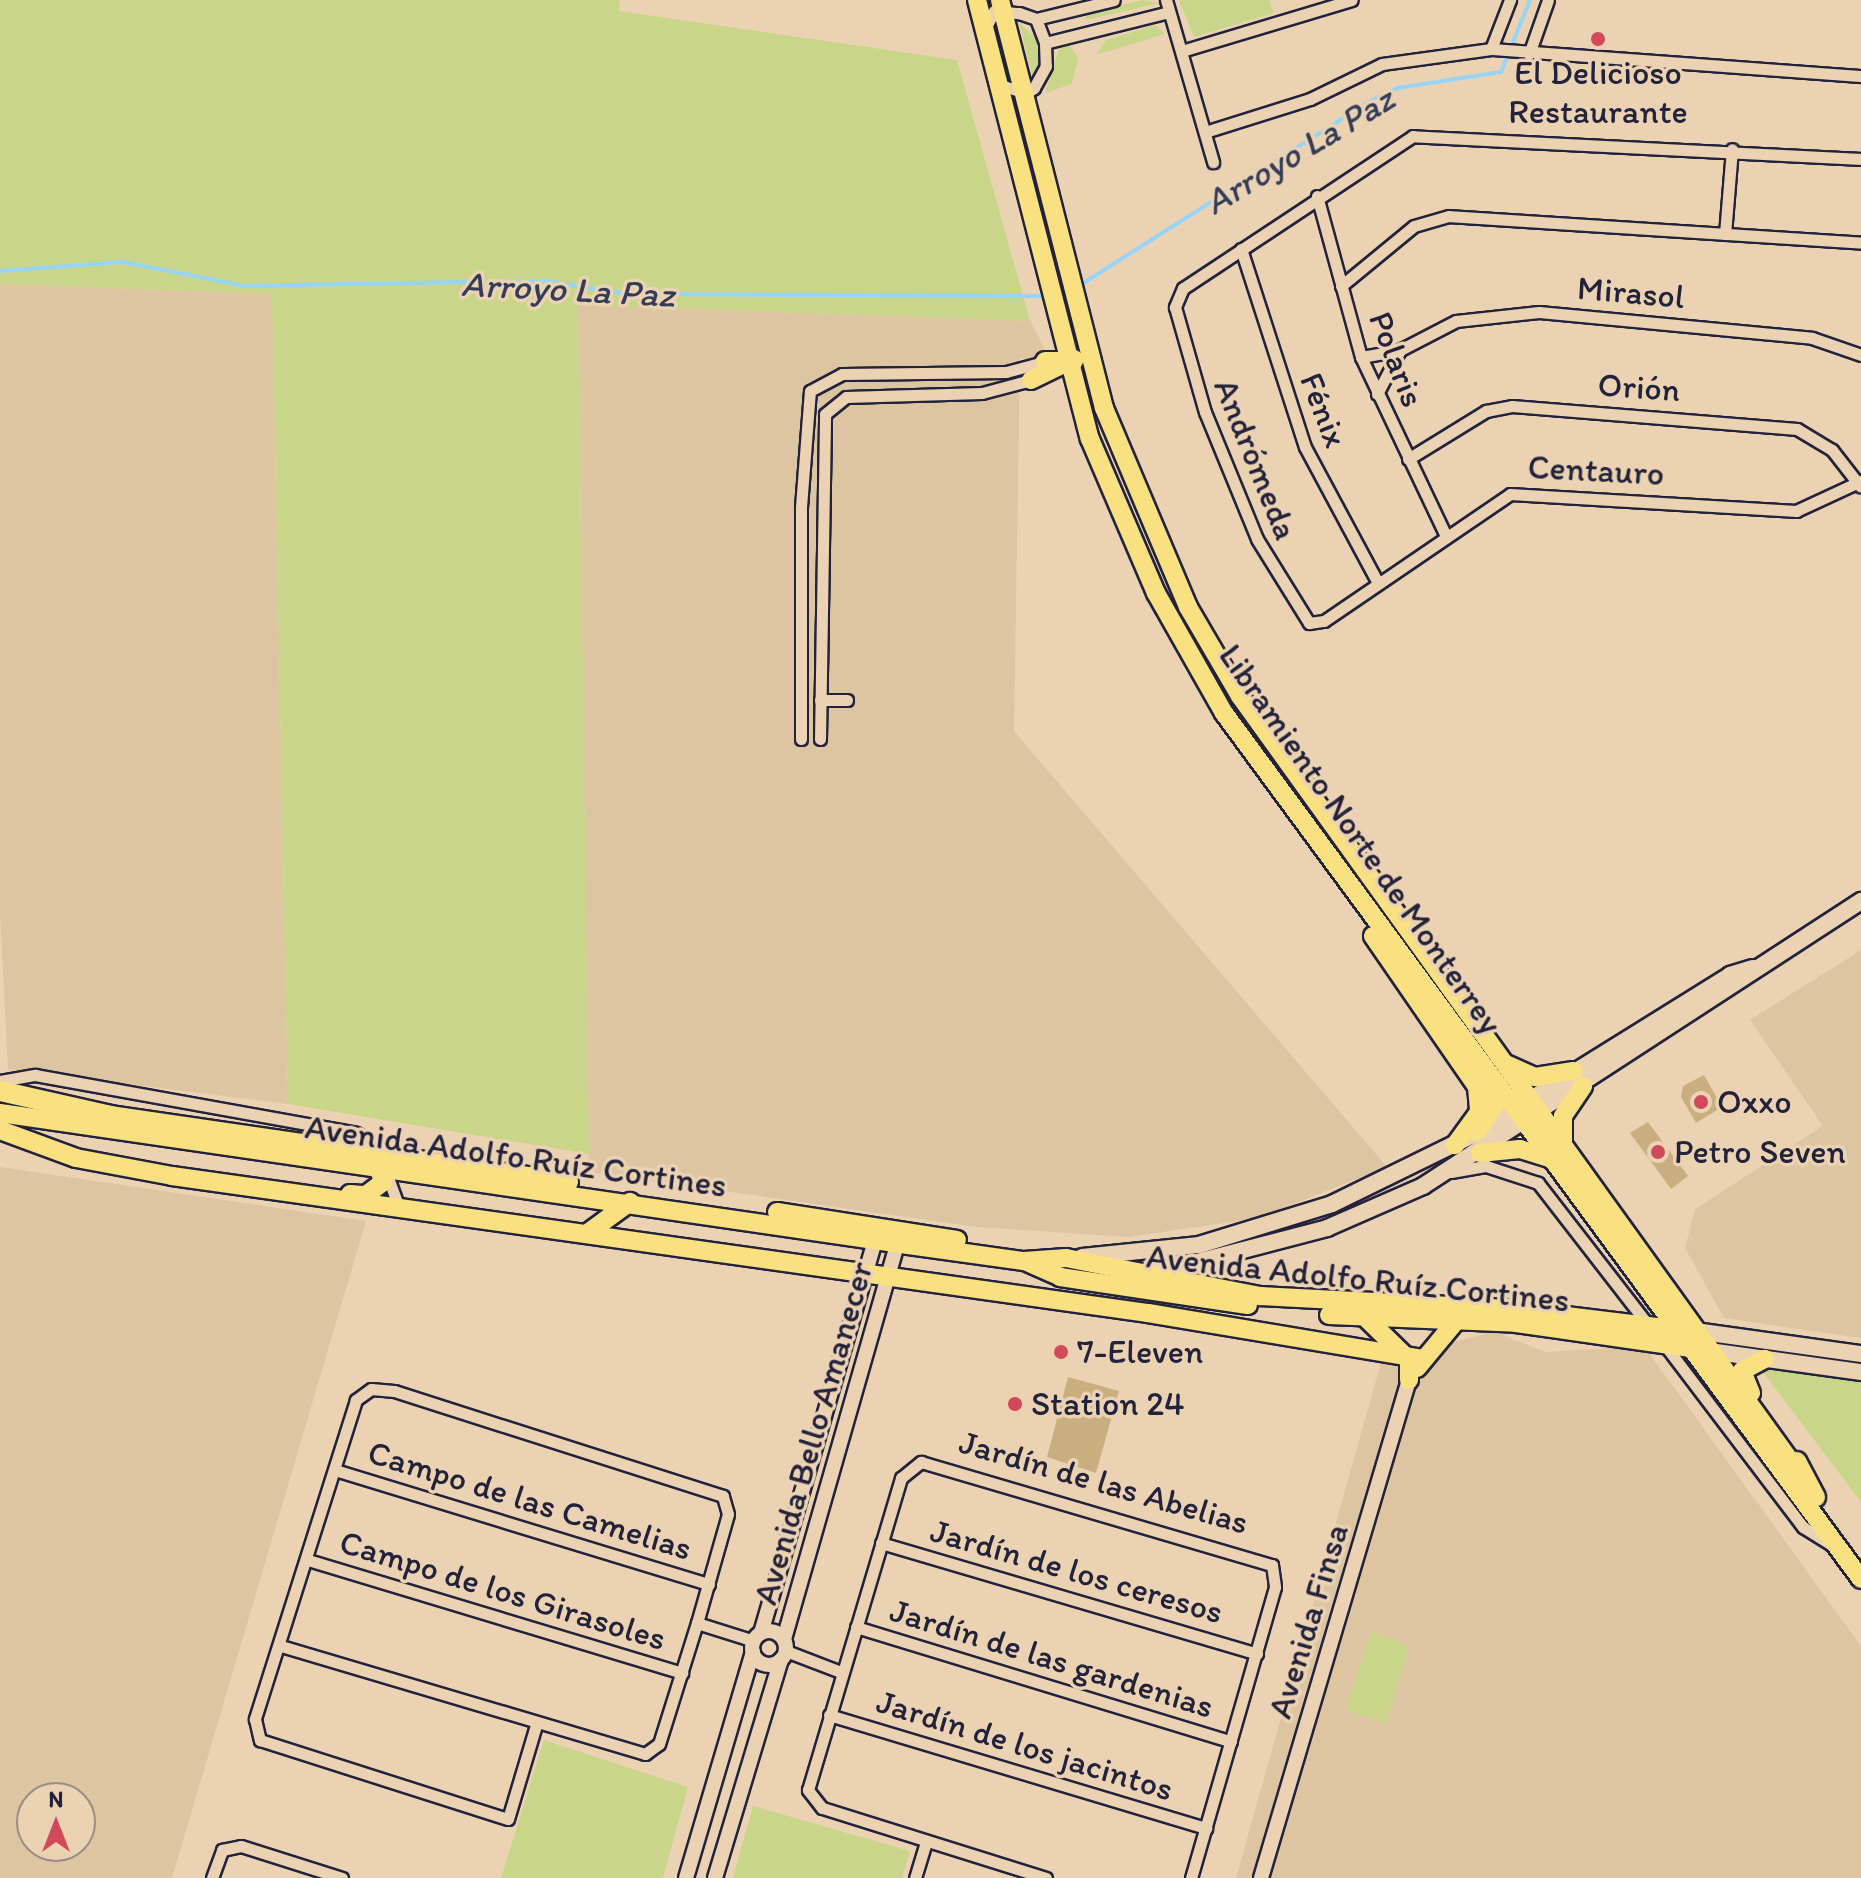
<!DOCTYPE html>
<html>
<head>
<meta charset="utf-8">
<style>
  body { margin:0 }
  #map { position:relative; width:1861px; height:1878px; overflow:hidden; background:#ebd2b3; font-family:Itim,sans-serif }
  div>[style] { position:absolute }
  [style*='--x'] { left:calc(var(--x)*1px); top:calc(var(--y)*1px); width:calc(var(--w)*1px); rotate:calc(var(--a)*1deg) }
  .built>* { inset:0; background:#ddc5a2 }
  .green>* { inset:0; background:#c9d68a }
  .stream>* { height:4px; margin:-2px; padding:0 2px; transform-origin:2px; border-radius:2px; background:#96d5f7 }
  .building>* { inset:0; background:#c9af80 }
  .roads { filter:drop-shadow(2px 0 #22223b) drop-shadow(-2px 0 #22223b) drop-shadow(0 2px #22223b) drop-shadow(0 -2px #22223b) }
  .minor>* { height:11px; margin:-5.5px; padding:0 5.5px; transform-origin:5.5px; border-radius:5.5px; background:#ebd2b3 }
  .tertiary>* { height:14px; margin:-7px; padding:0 7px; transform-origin:7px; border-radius:7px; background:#ebd2b3 }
  .tertiary>.ring { margin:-7px; padding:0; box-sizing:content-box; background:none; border:14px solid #ebd2b3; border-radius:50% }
  .secondary>* { height:16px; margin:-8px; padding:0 8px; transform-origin:8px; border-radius:8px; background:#ebd2b3 }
  .primary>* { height:18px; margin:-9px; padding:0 9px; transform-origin:9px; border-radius:9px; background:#f9e181 }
  .motorway>* { height:20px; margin:-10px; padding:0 10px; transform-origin:10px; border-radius:10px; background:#f9e181 }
  .dots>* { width:22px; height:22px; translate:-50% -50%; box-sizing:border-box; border:4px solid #ebd2b3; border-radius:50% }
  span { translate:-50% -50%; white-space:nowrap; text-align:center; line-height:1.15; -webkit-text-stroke:7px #ebd2b3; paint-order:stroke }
  .poi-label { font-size:34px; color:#22223b }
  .left { translate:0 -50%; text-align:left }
  .street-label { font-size:34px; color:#22223b }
  .water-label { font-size:36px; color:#333d57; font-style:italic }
  .north { position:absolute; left:16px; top:1782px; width:80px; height:80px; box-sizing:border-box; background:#ebd2b3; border:2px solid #9b8c83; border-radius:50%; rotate:0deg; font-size:22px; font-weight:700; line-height:32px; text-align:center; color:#22223b }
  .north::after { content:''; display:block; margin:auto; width:28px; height:36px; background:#d1495b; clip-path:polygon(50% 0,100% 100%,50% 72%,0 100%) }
</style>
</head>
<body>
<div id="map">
  <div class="built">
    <div style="clip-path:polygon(0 284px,272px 294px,288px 1104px,8px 1069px,0 913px)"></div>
    <div style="clip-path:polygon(578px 305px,1030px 321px,1051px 362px,1020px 358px,1014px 731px,1387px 1167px,1258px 1218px,1128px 1237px,977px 1227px,589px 1172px)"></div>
    <div style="clip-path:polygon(1861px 950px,1861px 1338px,1724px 1318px,1685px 1248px,1695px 1209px,1823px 1126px,1750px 1020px)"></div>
    <div style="clip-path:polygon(evenodd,0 1167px,366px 1221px,172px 1878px,0 1878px,0 1167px,32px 1798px,80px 1798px,80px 1846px,32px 1846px,32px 1798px)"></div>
    <div style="clip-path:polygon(1494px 1332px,1546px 1352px,1644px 1346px,1861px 1646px,1861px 1878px,1236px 1878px,1382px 1359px)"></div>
  </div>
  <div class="green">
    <div style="clip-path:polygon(0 0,620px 0,619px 11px,957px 60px,1030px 321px,578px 305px,589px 1154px,288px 1104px,272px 294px,0 284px)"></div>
    <div style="clip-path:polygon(1142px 0,1160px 3px,1085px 20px,1087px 14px)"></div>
    <div style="clip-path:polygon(1179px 0,1269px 0,1274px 13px,1194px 37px)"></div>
    <div style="clip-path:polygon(1019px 23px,1039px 40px,1043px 60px,1034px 81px)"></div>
    <div style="clip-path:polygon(1155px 25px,1165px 34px,1096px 55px,1106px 40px)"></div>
    <div style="clip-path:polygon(1070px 45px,1078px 58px,1072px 84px,1045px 93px,1060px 47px)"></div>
    <div style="clip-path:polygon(1756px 1363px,1861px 1380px,1861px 1502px)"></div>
    <div style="clip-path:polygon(1371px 1632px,1409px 1646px,1386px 1723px,1346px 1710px)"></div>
    <div style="clip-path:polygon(544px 1740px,688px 1787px,663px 1878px,501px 1878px)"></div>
    <div style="clip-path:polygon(753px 1806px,910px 1851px,902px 1878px,733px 1878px)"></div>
  </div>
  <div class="stream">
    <div style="--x:0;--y:271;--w:123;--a:-4.2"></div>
    <div style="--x:123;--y:262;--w:124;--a:11.1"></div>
    <div style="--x:245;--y:286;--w:299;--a:-1"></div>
    <div style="--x:544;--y:281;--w:85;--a:8.8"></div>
    <div style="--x:628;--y:294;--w:413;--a:0.3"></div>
    <div style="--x:1085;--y:282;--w:338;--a:-32.4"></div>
    <div style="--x:1370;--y:101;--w:31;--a:-25"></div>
    <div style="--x:1398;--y:88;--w:104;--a:-8.8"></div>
    <div style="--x:1501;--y:72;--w:78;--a:-68.1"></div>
  </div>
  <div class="building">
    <div style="clip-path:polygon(1704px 1075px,1722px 1107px,1696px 1123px,1681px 1097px,1683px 1086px)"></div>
    <div style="clip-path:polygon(1648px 1122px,1688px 1176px,1671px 1189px,1630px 1133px)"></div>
    <div style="clip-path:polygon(1068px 1377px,1119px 1391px,1096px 1473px,1047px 1457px)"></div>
  </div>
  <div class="roads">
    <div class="minor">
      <div style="--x:1166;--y:0;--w:169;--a:73.8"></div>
      <div style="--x:1036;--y:19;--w:80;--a:-13.7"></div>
      <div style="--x:986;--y:27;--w:18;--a:-63"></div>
      <div style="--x:994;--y:11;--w:25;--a:5"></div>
      <div style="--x:1019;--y:13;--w:18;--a:19"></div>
      <div style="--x:1036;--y:19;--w:26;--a:69"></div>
      <div style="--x:1045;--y:43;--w:23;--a:88"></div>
      <div style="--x:1046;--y:66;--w:25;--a:119"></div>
      <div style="--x:1034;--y:88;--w:9;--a:148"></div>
      <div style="--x:1026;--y:93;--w:28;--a:-163"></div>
      <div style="--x:1045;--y:43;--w:128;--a:-14"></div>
      <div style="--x:1491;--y:49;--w:53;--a:-68.8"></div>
      <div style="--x:1185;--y:50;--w:174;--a:-16.7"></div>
      <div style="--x:1529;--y:54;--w:57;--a:-70.6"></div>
      <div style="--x:1205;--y:132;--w:110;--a:-17.4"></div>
      <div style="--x:1310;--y:99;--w:80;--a:-25.9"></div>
      <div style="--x:1382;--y:64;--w:110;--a:-7.8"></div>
      <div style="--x:1491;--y:49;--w:371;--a:4.2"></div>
      <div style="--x:1861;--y:159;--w:449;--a:-177.1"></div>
      <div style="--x:1413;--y:136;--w:276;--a:146.5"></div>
      <div style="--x:1183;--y:288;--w:21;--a:113"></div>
      <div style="--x:1175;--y:307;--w:109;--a:74.1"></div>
      <div style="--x:1205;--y:412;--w:137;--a:67.7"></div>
      <div style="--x:1257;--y:539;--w:99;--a:58.2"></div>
      <div style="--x:1309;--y:623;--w:15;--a:-8"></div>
      <div style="--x:1324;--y:621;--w:225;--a:-34.3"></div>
      <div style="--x:1510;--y:494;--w:287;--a:3.4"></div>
      <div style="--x:1796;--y:511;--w:72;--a:-24.8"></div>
      <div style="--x:1317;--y:196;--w:167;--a:74.7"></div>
      <div style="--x:1361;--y:357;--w:196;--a:64.6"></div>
      <div style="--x:1725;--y:234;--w:85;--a:-85.3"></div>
      <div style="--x:1241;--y:249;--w:208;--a:72.1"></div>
      <div style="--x:1305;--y:447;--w:152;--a:61.8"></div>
      <div style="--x:1341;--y:286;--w:94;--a:-39.4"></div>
      <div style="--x:1414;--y:226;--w:36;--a:-16"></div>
      <div style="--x:1449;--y:216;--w:413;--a:3.7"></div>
      <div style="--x:1361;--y:357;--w:40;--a:-10"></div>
      <div style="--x:1400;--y:350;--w:63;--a:-27.4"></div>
      <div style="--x:1456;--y:321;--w:83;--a:-6.2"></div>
      <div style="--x:1539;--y:312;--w:274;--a:5.4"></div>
      <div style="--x:1812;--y:338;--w:52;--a:19.1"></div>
      <div style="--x:1377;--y:394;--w:50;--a:-62.4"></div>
      <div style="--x:1408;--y:459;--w:92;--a:-31.6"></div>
      <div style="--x:1486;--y:411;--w:26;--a:-11"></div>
      <div style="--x:1512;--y:406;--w:286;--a:4.6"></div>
      <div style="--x:1797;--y:429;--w:41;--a:31"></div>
      <div style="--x:1832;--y:450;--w:46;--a:52.1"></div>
      <div style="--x:820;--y:700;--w:27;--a:0"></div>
      <div style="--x:801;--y:739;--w:232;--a:-90"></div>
      <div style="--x:801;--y:507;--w:116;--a:-85.6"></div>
      <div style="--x:810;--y:391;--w:36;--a:-28"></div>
      <div style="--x:842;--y:374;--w:164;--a:-0.7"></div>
      <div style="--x:1006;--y:372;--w:35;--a:-15"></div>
      <div style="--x:820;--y:739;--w:325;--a:-89.1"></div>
      <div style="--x:825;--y:414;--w:27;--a:-39"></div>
      <div style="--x:846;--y:397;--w:136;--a:-1.7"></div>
      <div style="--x:982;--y:393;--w:51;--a:-14.9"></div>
      <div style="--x:0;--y:1081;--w:36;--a:-10"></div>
      <div style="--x:35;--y:1075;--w:326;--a:10.2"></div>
      <div style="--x:356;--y:1133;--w:21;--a:25"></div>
      <div style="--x:375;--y:1142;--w:15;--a:70"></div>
      <div style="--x:386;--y:1172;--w:37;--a:70"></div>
      <div style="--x:1451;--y:1172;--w:36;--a:-10"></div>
      <div style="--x:1486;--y:1166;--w:55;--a:18.1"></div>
      <div style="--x:1538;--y:1183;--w:180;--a:52.2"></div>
      <div style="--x:1664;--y:1344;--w:230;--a:52.8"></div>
      <div style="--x:1803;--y:1527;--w:36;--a:32"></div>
      <div style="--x:335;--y:1470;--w:391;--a:17"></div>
      <div style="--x:881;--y:1543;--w:392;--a:16.4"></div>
      <div style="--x:308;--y:1560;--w:391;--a:16.8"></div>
      <div style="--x:697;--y:1623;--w:60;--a:17.5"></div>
      <div style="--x:856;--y:1627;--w:392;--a:17"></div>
      <div style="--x:281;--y:1646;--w:380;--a:16.5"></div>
      <div style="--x:645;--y:1754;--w:17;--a:-36"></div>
      <div style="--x:659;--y:1744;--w:127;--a:-72.6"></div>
      <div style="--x:697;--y:1623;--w:113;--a:-74.1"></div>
      <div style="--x:728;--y:1514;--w:19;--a:-106"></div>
      <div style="--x:723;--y:1496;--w:345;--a:-162.3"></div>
      <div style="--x:394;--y:1391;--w:23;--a:-175"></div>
      <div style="--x:371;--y:1389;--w:19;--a:144"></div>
      <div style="--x:356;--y:1400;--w:335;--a:107.6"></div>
      <div style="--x:255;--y:1719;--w:22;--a:77"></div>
      <div style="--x:260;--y:1740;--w:260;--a:17.7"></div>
      <div style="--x:508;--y:1819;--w:98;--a:-73.4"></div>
      <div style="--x:786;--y:1651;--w:59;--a:20.9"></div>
      <div style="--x:829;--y:1715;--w:394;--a:16.7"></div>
      <div style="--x:212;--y:1878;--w:30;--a:-70"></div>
      <div style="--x:222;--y:1850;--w:19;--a:-12"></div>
      <div style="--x:241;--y:1846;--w:106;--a:17.6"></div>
      <div style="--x:915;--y:1878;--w:38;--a:-73"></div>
      <div style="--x:1046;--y:1878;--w:235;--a:-162.6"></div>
      <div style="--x:822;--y:1808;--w:23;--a:-128"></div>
      <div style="--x:808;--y:1790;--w:326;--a:-73.4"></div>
      <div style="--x:901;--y:1478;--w:26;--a:-39"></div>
      <div style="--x:921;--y:1462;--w:366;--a:16.4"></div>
      <div style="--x:1272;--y:1565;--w:22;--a:82"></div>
      <div style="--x:1275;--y:1587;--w:303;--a:106.1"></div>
    </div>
    <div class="tertiary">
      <div class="ring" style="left:752px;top:1631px;width:20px;height:20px"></div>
      <div style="--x:761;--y:1633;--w:416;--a:-73.8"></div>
      <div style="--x:784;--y:1639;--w:418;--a:-74"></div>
      <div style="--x:686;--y:1878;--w:236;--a:-73.5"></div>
      <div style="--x:715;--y:1878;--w:228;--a:-73.2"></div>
      <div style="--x:1261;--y:1878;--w:520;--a:-73.45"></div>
    </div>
    <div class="secondary">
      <div style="--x:1082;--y:1257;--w:118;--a:-5.9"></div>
      <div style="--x:1199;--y:1245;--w:139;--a:-17.1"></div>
      <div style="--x:1332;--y:1204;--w:159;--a:-26.1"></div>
      <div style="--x:1475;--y:1134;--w:301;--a:-31.9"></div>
      <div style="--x:1730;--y:975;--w:24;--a:-17"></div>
      <div style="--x:1151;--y:1274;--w:182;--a:-14.6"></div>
      <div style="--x:1327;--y:1228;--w:105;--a:-23.6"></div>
      <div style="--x:1423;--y:1186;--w:523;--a:-33.05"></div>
      <div style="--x:1688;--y:1330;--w:175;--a:7.9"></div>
      <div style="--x:1702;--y:1350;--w:161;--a:7.9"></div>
    </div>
    <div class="primary">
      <div style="--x:977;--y:0;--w:453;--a:75.6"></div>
      <div style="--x:1090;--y:439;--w:168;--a:66.8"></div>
      <div style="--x:1156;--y:593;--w:138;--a:60.5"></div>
      <div style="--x:1224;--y:713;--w:1075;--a:53.66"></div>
      <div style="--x:1000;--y:0;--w:421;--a:75.7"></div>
      <div style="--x:1104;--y:408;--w:216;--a:67.1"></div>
      <div style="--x:1188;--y:607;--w:103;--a:59.7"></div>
      <div style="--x:1240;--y:696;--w:957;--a:54.27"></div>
      <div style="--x:1045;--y:361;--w:29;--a:0"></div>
      <div style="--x:1031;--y:380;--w:48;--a:-26"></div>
      <div style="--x:1373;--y:936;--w:183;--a:55.4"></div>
      <div style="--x:1477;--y:1087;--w:25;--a:85"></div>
      <div style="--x:1479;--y:1112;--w:41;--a:126"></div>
      <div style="--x:1508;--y:1065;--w:30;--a:24"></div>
      <div style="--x:1535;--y:1077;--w:39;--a:-9"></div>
      <div style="--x:0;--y:1113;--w:910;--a:8.27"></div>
      <div style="--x:901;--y:1244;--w:124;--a:7.9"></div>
      <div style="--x:1024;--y:1261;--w:42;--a:-4.1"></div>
      <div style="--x:1066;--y:1258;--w:198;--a:11.1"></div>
      <div style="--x:1260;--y:1296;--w:248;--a:3"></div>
      <div style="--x:1508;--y:1309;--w:166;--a:6.9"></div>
      <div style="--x:96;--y:1113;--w:478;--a:8.3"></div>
      <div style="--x:0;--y:1130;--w:81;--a:20.2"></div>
      <div style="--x:76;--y:1158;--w:98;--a:10.6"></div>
      <div style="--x:172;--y:1176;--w:986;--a:7.99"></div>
      <div style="--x:1148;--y:1313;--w:278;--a:9.5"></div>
      <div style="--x:1477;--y:1132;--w:30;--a:-56"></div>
      <div style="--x:1494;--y:1107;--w:27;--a:-94"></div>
      <div style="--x:1563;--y:1142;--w:26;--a:-90"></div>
      <div style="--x:1563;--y:1116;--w:36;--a:-56"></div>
      <div style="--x:1480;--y:1153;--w:40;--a:-5.7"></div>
      <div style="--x:1520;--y:1149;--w:31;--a:17"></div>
      <div style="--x:350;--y:1194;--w:16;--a:4"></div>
      <div style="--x:366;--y:1195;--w:21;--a:-37"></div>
      <div style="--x:383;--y:1182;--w:21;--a:-107"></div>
      <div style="--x:777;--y:1212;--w:182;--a:8.8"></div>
      <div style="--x:589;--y:1232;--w:51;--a:-36.2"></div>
      <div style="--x:1027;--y:1262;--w:36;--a:24"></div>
      <div style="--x:1060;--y:1277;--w:190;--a:8.5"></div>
      <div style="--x:1329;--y:1315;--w:187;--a:2.4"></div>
      <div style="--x:1516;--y:1323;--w:175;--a:8.2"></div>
      <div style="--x:1365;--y:1317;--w:62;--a:44.3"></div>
      <div style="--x:1409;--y:1360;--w:20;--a:90"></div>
      <div style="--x:1417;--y:1368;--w:61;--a:-50.3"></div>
      <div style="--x:1751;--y:1393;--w:24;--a:-112"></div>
      <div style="--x:1742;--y:1371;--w:26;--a:-28"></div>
      <div style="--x:1797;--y:1461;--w:41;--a:62.2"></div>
    </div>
    <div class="motorway">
      <div style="--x:0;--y:1091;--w:114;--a:12.7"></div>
    </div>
  </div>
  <div class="dots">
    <div style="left:1598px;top:39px;background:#d1495b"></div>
    <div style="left:1701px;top:1102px;background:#d1495b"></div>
    <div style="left:1658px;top:1152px;background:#d1495b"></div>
    <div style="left:1061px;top:1352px;background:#d1495b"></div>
    <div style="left:1015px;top:1404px;background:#d1495b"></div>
  </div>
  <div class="poi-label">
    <span style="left:1598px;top:92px">El Delicioso<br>Restaurante</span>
    <span class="left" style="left:1717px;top:1102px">Oxxo</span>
    <span class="left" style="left:1674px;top:1152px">Petro Seven</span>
    <span class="left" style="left:1077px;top:1352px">7-Eleven</span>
    <span class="left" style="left:1031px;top:1404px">Station 24</span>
  </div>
  <div class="street-label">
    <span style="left:1631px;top:292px;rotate:5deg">Mirasol</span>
    <span style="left:1397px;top:359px;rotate:69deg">Polaris</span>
    <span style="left:1639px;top:387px;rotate:4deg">Orión</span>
    <span style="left:1324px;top:410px;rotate:69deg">Fénix</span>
    <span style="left:1256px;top:459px;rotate:68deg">Andrómeda</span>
    <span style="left:1596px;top:470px;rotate:3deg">Centauro</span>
    <span style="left:1361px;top:839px;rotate:55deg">Libramiento Norte de Monterrey</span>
    <span style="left:516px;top:1156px;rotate:8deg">Avenida Adolfo Ruíz Cortines</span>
    <span style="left:1358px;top:1278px;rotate:6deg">Avenida Adolfo Ruíz Cortines</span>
    <span style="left:813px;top:1433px;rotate:-74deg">Avenida Bello Amanecer</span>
    <span style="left:1104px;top:1482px;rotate:16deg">Jardín de las Abelias</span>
    <span style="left:530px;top:1500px;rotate:17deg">Campo de las Camelias</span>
    <span style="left:1077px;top:1571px;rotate:16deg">Jardín de los ceresos</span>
    <span style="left:503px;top:1590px;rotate:17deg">Campo de los Girasoles</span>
    <span style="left:1308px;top:1621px;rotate:-73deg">Avenida Finsa</span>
    <span style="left:1052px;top:1658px;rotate:17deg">Jardín de las gardenias</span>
    <span style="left:1025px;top:1745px;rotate:17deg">Jardín de los jacintos</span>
  </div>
  <div class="water-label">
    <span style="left:1299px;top:150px;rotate:-31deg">Arroyo La Paz</span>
    <span style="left:568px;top:289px;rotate:3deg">Arroyo La Paz</span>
  </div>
  <div class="north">N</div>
</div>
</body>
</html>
